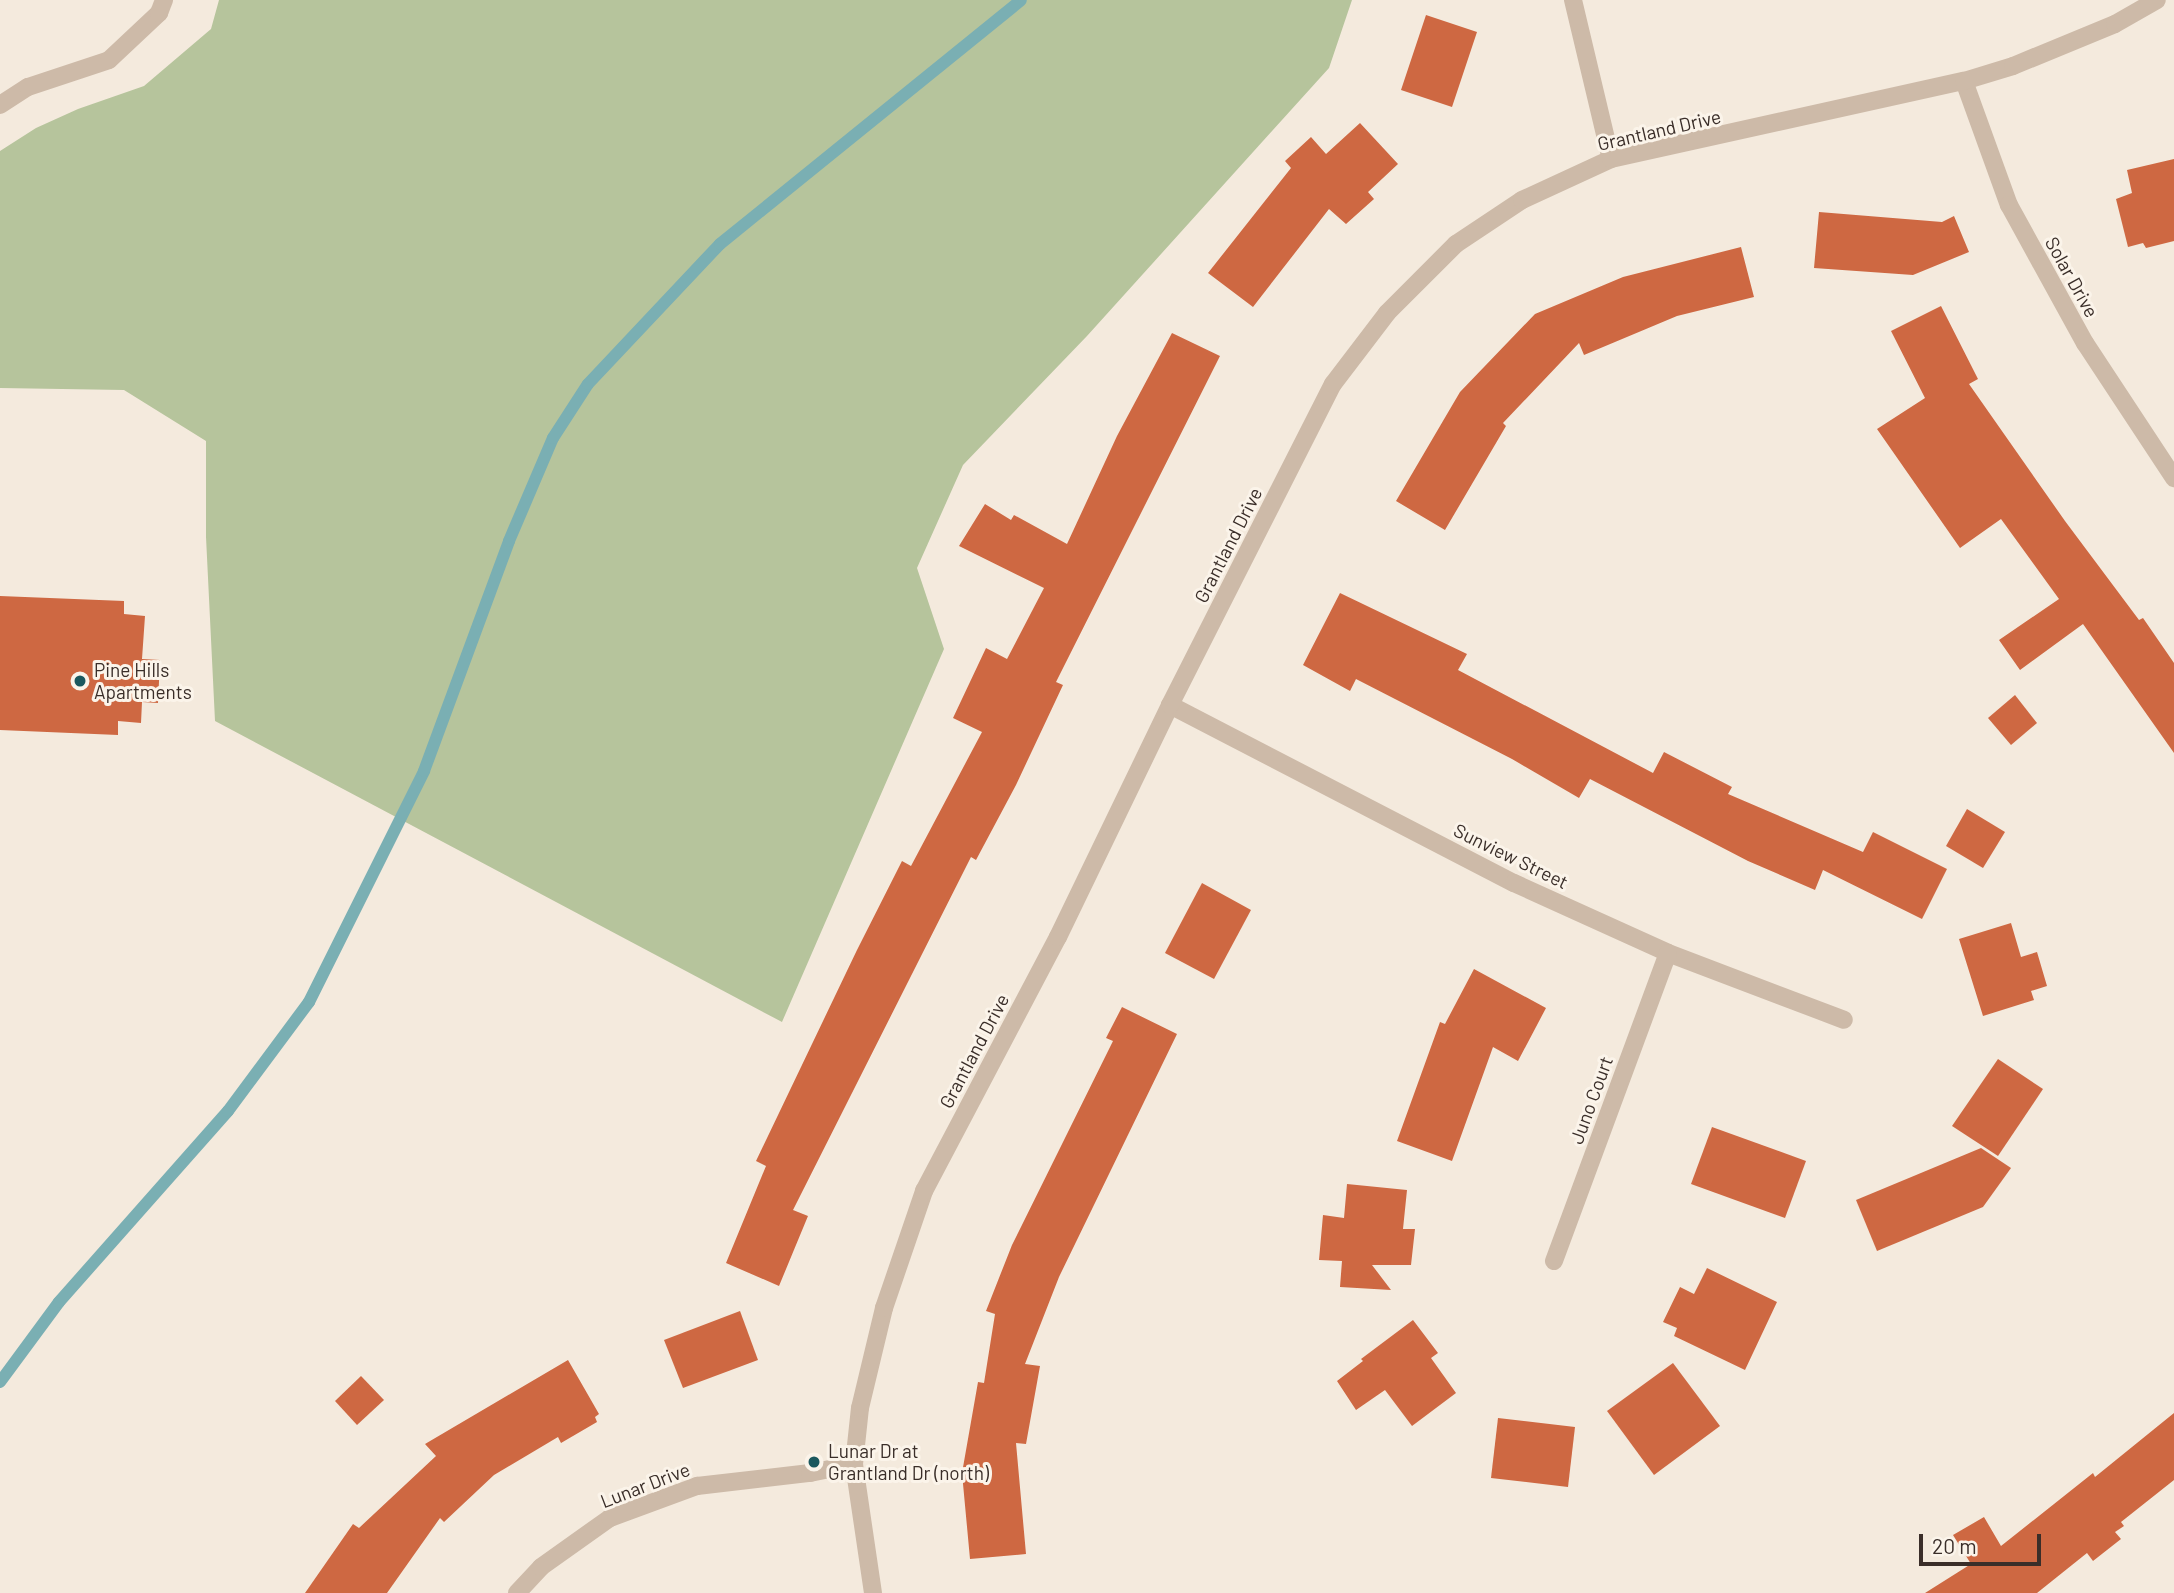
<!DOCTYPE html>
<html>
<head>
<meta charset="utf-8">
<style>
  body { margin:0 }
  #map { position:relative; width:2174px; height:1593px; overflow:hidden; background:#f4eadd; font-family:Barlow,sans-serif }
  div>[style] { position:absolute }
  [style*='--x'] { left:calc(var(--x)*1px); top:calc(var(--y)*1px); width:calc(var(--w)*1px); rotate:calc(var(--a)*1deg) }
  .green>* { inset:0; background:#b6c49c }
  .stream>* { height:12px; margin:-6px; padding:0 6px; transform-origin:6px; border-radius:6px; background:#7aafb3 }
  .building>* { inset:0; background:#ce6842 }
  .minor>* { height:18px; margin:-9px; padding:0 9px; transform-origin:9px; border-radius:9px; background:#cdbaa8 }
  .dots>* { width:19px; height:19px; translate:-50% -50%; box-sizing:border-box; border:4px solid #fbf4ea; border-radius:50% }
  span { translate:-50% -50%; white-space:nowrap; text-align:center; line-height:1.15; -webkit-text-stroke:6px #fbf4ea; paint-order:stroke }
  .street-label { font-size:19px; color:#3a2e29 }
  .poi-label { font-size:19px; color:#3a2e29 }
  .left { translate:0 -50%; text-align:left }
  .scale { position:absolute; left:1919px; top:1534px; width:122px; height:32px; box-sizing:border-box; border:4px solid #3a2e29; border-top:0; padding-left:9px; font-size:21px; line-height:24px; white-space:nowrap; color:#3a2e29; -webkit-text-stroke:5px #fbf4ea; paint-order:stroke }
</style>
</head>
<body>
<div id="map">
  <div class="green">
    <div style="clip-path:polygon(219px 0,1352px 0,1329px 68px,1087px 336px,963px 465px,917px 568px,944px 649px,782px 1022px,215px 721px,206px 537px,206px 441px,124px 390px,0 388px,0 151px,36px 128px,78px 109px,144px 86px,211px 29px)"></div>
  </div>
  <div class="stream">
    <div style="--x:0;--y:1382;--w:99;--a:-53.6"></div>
    <div style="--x:59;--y:1302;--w:255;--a:-48.5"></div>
    <div style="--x:228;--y:1111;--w:136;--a:-53.4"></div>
    <div style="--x:309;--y:1002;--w:258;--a:-63.5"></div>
    <div style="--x:424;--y:771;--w:245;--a:-69.7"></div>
    <div style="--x:509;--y:541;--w:112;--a:-66.9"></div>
    <div style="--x:553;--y:438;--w:64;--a:-57.1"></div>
    <div style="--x:588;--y:384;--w:192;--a:-46.7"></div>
    <div style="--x:720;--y:244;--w:387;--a:-39"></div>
  </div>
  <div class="building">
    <div style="clip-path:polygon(1426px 15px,1477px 32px,1452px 107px,1401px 90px)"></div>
    <div style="clip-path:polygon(1360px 123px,1398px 164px,1368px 192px,1374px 199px,1346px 224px,1329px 209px,1253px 307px,1208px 273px,1291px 168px,1285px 161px,1311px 137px,1326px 154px)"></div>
    <div style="clip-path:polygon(2174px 159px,2174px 241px,2146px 248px,2143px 243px,2128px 247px,2116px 199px,2132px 193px,2127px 170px)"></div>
    <div style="clip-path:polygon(1819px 212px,1942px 222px,1954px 216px,1969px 252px,1913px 275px,1814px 268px)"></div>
    <div style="clip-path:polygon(1741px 247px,1754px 297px,1677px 316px,1584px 355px,1579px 343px,1503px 423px,1506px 426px,1445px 530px,1396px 501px,1460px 392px,1535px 314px,1623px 277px)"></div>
    <div style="clip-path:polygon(1941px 306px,1978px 379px,1969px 384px,2065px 521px,2139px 620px,2143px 618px,2174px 663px,2174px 753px,2083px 624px,2020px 670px,1999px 640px,2059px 599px,2001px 519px,1960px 548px,1877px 429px,1925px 398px,1891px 331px)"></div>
    <div style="clip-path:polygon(1172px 333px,1220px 356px,1056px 682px,1063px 685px,1016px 785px,976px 860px,971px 857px,793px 1210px,808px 1216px,779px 1286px,726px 1263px,766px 1166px,756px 1161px,857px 950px,902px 861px,911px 866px,982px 732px,953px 718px,986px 648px,1007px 659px,1044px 588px,959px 546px,985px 504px,1011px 520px,1014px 515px,1067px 544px,1117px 436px)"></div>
    <div style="clip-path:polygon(1340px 593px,1467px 654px,1458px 670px,1653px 773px,1664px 752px,1732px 787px,1728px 794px,1863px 852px,1873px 832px,1947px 869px,1922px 919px,1823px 870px,1815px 890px,1748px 861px,1590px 779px,1579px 798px,1512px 759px,1356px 679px,1350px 691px,1303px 665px)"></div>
    <div style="clip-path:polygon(0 596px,124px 601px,124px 614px,145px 616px,142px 659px,160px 660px,158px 703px,142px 702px,141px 723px,118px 721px,118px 735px,0 730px)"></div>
    <div style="clip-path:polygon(2015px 695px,2037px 723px,2011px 745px,1988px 718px)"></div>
    <div style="clip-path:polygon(1967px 809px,2005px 832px,1983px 868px,1946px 846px)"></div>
    <div style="clip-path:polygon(1202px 883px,1251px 910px,1214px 979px,1165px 953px)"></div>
    <div style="clip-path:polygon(2011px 923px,2021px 957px,2037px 952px,2047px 986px,2031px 991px,2034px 1000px,1983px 1016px,1959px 939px)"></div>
    <div style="clip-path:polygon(1474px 969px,1546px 1008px,1518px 1061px,1493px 1047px,1452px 1161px,1397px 1141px,1440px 1022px,1445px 1024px)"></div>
    <div style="clip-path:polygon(1122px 1007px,1177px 1034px,1059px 1277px,1025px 1364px,1040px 1366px,1026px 1444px,1016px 1443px,1026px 1554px,970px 1559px,962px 1473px,978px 1382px,984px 1383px,995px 1314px,986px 1311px,1012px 1245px,1113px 1041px,1106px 1038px)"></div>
    <div style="clip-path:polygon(1998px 1059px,2043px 1089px,1998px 1156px,1952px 1126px)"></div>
    <div style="clip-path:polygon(1712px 1127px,1806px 1161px,1785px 1218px,1691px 1184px)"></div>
    <div style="clip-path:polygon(1981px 1148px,2011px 1168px,1983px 1207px,1877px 1251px,1856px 1200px)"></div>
    <div style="clip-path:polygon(1347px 1184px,1407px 1190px,1403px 1229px,1415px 1229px,1411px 1265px,1372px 1265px,1391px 1290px,1340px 1287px,1342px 1261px,1319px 1260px,1323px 1215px,1344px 1218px)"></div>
    <div style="clip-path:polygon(1707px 1268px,1777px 1302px,1745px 1370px,1674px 1336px,1677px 1328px,1663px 1322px,1680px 1287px,1694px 1294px)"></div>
    <div style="clip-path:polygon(740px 1311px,758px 1360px,683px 1388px,664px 1340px)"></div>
    <div style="clip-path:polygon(1413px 1320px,1438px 1353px,1431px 1358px,1456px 1393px,1412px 1426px,1385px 1390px,1356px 1410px,1337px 1381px,1363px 1361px,1361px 1359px)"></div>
    <div style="clip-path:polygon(568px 1360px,599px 1414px,595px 1417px,597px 1422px,561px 1443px,558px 1437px,494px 1475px,444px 1522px,440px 1518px,387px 1593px,305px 1593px,353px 1524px,359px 1528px,436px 1456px,425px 1444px)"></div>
    <div style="clip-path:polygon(1673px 1363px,1720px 1426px,1654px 1475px,1607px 1411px)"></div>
    <div style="clip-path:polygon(361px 1376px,384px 1400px,357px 1425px,335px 1401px)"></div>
    <div style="clip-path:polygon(2174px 1413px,2174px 1480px,2121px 1522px,2124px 1526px,2115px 1532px,2121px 1539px,2093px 1561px,2087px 1553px,2037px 1593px,1925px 1593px,1971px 1564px,1953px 1535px,1984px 1517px,2001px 1546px,2093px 1473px,2095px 1477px)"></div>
    <div style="clip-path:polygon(1498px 1418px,1575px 1427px,1568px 1487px,1491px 1478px)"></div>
  </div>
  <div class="minor">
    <div style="--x:1573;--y:0;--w:163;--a:76.6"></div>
    <div style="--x:1964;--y:81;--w:132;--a:70.1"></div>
    <div style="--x:2009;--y:205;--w:158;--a:61.2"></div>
    <div style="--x:2085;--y:343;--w:162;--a:56.6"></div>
    <div style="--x:0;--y:105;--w:33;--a:-33"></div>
    <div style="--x:28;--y:87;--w:85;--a:-18.4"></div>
    <div style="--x:109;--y:60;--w:69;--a:-43.2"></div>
    <div style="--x:159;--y:13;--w:14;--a:-69"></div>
    <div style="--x:1170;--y:705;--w:387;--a:27.4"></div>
    <div style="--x:1514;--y:883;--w:169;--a:24.4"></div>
    <div style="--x:1668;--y:953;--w:188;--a:20.8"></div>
    <div style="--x:1554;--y:1261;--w:328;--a:-69.7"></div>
    <div style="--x:517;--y:1593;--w:35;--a:-47"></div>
    <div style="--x:541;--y:1567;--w:85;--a:-35.4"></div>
    <div style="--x:610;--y:1518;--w:93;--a:-20.2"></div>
    <div style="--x:697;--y:1486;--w:114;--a:-6.6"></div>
    <div style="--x:810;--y:1473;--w:45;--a:-11.6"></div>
    <div style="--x:873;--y:1593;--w:130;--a:-98.4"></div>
    <div style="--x:854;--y:1464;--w:56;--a:-83.9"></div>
    <div style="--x:860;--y:1408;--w:103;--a:-76.5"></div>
    <div style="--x:884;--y:1308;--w:124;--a:-71.1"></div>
    <div style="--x:924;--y:1191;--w:287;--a:-62.2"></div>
    <div style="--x:1058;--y:937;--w:258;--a:-64.2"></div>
    <div style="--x:1170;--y:705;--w:360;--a:-63.1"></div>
    <div style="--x:1333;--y:384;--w:89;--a:-52.7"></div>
    <div style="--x:1387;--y:313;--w:98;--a:-45"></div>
    <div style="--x:1456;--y:244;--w:79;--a:-33.7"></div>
    <div style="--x:1522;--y:200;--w:98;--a:-24.7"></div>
    <div style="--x:1611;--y:159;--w:362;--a:-12.5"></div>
    <div style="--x:1964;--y:81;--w:51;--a:-17"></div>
    <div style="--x:2013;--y:66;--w:110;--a:-22.4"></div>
    <div style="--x:2115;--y:24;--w:48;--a:-29.7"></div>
  </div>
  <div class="dots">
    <div style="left:80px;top:681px;background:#1b585e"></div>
    <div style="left:814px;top:1462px;background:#1b585e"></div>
  </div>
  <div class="street-label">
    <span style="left:1659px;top:130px;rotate:-13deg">Grantland Drive</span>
    <span style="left:2072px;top:277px;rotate:61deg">Solar Drive</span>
    <span style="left:1228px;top:545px;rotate:-63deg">Grantland Drive</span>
    <span style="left:1511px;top:856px;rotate:26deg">Sunview Street</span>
    <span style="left:974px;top:1051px;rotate:-62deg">Grantland Drive</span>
    <span style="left:1591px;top:1100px;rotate:-70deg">Juno Court</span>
    <span style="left:645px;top:1485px;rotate:-21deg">Lunar Drive</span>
  </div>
  <div class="poi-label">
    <span class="left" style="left:94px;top:681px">Pine Hills<br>Apartments</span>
    <span class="left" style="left:828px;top:1462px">Lunar Dr at<br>Grantland Dr (north)</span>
  </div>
  <div class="scale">20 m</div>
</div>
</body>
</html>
